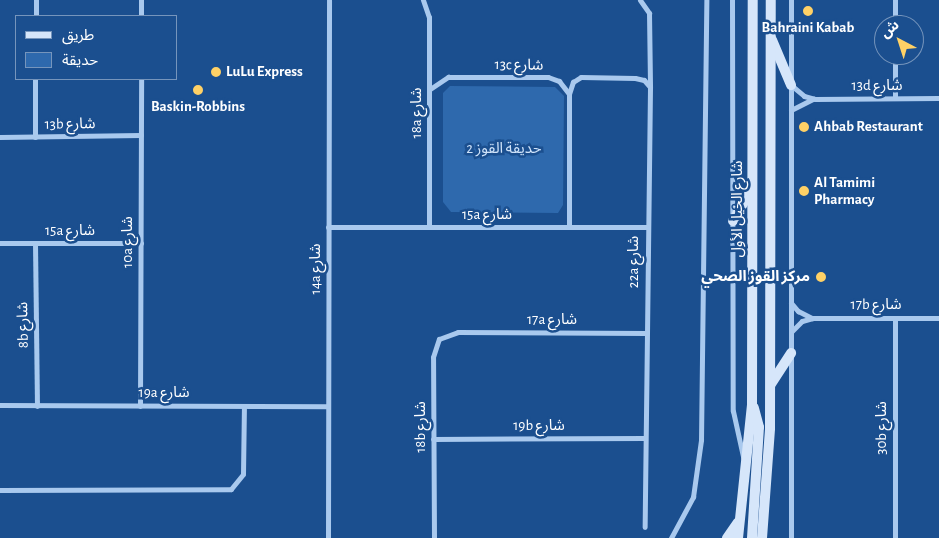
<!DOCTYPE html>
<html>
<head>
<meta charset="utf-8">
<style>
  body { margin:0 }
  #map { position:relative; width:939px; height:538px; overflow:hidden; background:#1b4f8f; font-family:"Alegreya Sans","Noto Sans Arabic",sans-serif }
  div>[style] { position:absolute }
  [style*='--x'] { left:calc(var(--x)*1px); top:calc(var(--y)*1px); width:calc(var(--w)*1px); rotate:calc(var(--a)*1deg) }
  .green>* { inset:0; background:#2e69ad }
  .minor>* { height:5px; margin:-2.5px; padding:0 2.5px; transform-origin:2.5px; border-radius:2.5px; background:#a9c9ee }
  .secondary>* { height:10px; margin:-5px; padding:0 5px; transform-origin:5px; border-radius:5px; background:#d6e6fa }
  .dots>* { width:14px; height:14px; translate:-50% -50%; box-sizing:border-box; border:2px solid #1b4f8f; border-radius:50% }
  span { translate:-50% -50%; white-space:nowrap; text-align:center; line-height:1.15; -webkit-text-stroke:5px #1b4f8f; paint-order:stroke }
  .poi-label { font-size:15px; color:#fff; font-weight:700 }
  .left { translate:0 -50%; text-align:left }
  .right { translate:-100% -50%; text-align:right }
  .street-label { font-size:15px; color:#fff }
  .park-label { font-size:15px; color:#cfe3fa }
  .legend { position:absolute; left:15px; top:15px; width:162px; height:65px; box-sizing:border-box; background:#1b4f8f; border:1px solid #7695bc; margin:0; padding:6px 9px; list-style:none; font-size:15px; color:#fff }
  .legend li { display:flex; align-items:center; gap:10px; height:25px }
  .legend b { width:25px; border:1px solid #7695bc }
  .north { position:absolute; left:874px; top:15px; width:50px; height:50px; box-sizing:border-box; background:#1b4f8f; border:1px solid #7695bc; border-radius:50%; rotate:320deg; font-size:14px; font-weight:700; line-height:20px; text-align:center; color:#fff }
  .north::after { content:''; display:block; margin:auto; width:18px; height:22px; background:#ffd166; clip-path:polygon(50% 0,100% 100%,50% 72%,0 100%) }
</style>
</head>
<body>
<div id="map">
  <div class="green">
    <div style="clip-path:polygon(450px 86px,555px 87px,564px 96px,563px 205px,558px 213px,451px 212px,443px 202px,443px 93px)"></div>
  </div>
  <div class="minor">
    <div style="--x:141;--y:0;--w:16;--a:90"></div>
    <div style="--x:423;--y:0;--w:18;--a:71"></div>
    <div style="--x:429;--y:17;--w:210;--a:90"></div>
    <div style="--x:640;--y:0;--w:16;--a:55"></div>
    <div style="--x:649;--y:13;--w:75;--a:89.2"></div>
    <div style="--x:650;--y:88;--w:439;--a:90.7"></div>
    <div style="--x:732;--y:0;--w:411;--a:89.9"></div>
    <div style="--x:733;--y:411;--w:51;--a:77.6"></div>
    <div style="--x:36;--y:16;--w:16;--a:-90"></div>
    <div style="--x:895;--y:25;--w:25;--a:-90"></div>
    <div style="--x:791;--y:85;--w:17;--a:40"></div>
    <div style="--x:804;--y:96;--w:11;--a:15"></div>
    <div style="--x:815;--y:99;--w:124;--a:-0.5"></div>
    <div style="--x:430;--y:89;--w:22;--a:-34"></div>
    <div style="--x:448;--y:77;--w:100;--a:0"></div>
    <div style="--x:548;--y:77;--w:12;--a:20"></div>
    <div style="--x:559;--y:81;--w:16;--a:52"></div>
    <div style="--x:895;--y:98;--w:43;--a:-90"></div>
    <div style="--x:791;--y:110;--w:25;--a:-27"></div>
    <div style="--x:0;--y:137;--w:141;--a:-0.8"></div>
    <div style="--x:35;--y:137;--w:58;--a:-90"></div>
    <div style="--x:328;--y:227;--w:318;--a:0"></div>
    <div style="--x:569;--y:227;--w:133;--a:-90"></div>
    <div style="--x:569;--y:94;--w:13;--a:-72"></div>
    <div style="--x:573;--y:82;--w:9;--a:-32"></div>
    <div style="--x:581;--y:77;--w:54;--a:1.1"></div>
    <div style="--x:635;--y:78;--w:9;--a:13"></div>
    <div style="--x:644;--y:80;--w:9;--a:49"></div>
    <div style="--x:0;--y:243;--w:141;--a:0"></div>
    <div style="--x:35;--y:243;--w:163;--a:89.3"></div>
    <div style="--x:791;--y:303;--w:11;--a:49"></div>
    <div style="--x:798;--y:311;--w:16;--a:27"></div>
    <div style="--x:792;--y:331;--w:14;--a:-45"></div>
    <div style="--x:802;--y:321;--w:11;--a:-15"></div>
    <div style="--x:813;--y:318;--w:126;--a:0"></div>
    <div style="--x:0;--y:405;--w:328;--a:0.2"></div>
    <div style="--x:140;--y:406;--w:327;--a:-89.8"></div>
    <div style="--x:433;--y:439;--w:212;--a:-0.3"></div>
    <div style="--x:0;--y:490;--w:231;--a:-0.2"></div>
    <div style="--x:231;--y:489;--w:19;--a:-51"></div>
    <div style="--x:243;--y:474;--w:68;--a:-89.2"></div>
    <div style="--x:328;--y:538;--w:538;--a:-89.89"></div>
    <div style="--x:434;--y:538;--w:181;--a:-90.3"></div>
    <div style="--x:433;--y:357;--w:19;--a:-72"></div>
    <div style="--x:439;--y:339;--w:20;--a:-20"></div>
    <div style="--x:458;--y:332;--w:188;--a:0.3"></div>
    <div style="--x:671;--y:538;--w:47;--a:-61.8"></div>
    <div style="--x:693;--y:497;--w:58;--a:-82"></div>
    <div style="--x:701;--y:440;--w:440;--a:-89.3"></div>
    <div style="--x:791;--y:538;--w:538;--a:-90"></div>
    <div style="--x:895;--y:538;--w:220;--a:-90"></div>
  </div>
  <div class="secondary">
    <div style="--x:772;--y:40;--w:49;--a:67.1"></div>
    <div style="--x:733;--y:221;--w:38;--a:-60"></div>
    <div style="--x:771;--y:384;--w:37;--a:-57"></div>
    <div style="--x:727;--y:538;--w:19;--a:-55"></div>
    <div style="--x:738;--y:538;--w:134;--a:-84"></div>
    <div style="--x:752;--y:405;--w:405;--a:-89.9"></div>
    <div style="--x:752;--y:538;--w:111;--a:-86.4"></div>
    <div style="--x:759;--y:427;--w:20;--a:-105"></div>
    <div style="--x:762;--y:538;--w:110;--a:-85.8"></div>
    <div style="--x:770;--y:428;--w:428;--a:-89.9"></div>
  </div>
  <div class="dots">
    <div style="left:808px;top:11px;background:#ffd166"></div>
    <div style="left:216px;top:72px;background:#ffd166"></div>
    <div style="left:198px;top:90px;background:#ffd166"></div>
    <div style="left:804px;top:127px;background:#ffd166"></div>
    <div style="left:804px;top:191px;background:#ffd166"></div>
    <div style="left:821px;top:277px;background:#ffd166"></div>
  </div>
  <div class="poi-label">
    <span style="left:808px;top:28px">Bahraini Kabab</span>
    <span class="left" style="left:226px;top:72px">LuLu Express</span>
    <span style="left:198px;top:107px">Baskin-Robbins</span>
    <span class="left" style="left:814px;top:127px">Ahbab Restaurant</span>
    <span class="left" style="left:814px;top:191px">Al Tamimi<br>Pharmacy</span>
    <span class="right" style="left:810px;top:277px">مركز القوز الصحي</span>
  </div>
  <div class="street-label">
    <span style="left:519px;top:65px;rotate:1deg">13c شارع</span>
    <span style="left:877px;top:86px">13d شارع</span>
    <span style="left:417px;top:113px;rotate:-90deg">18a شارع</span>
    <span style="left:70px;top:124px;rotate:-1deg">13b شارع</span>
    <span style="left:738px;top:209px;rotate:-90deg">شارع الخيل الأول</span>
    <span style="left:487px;top:215px">15a شارع</span>
    <span style="left:70px;top:231px">15a شارع</span>
    <span style="left:128px;top:242px;rotate:-90deg">10a شارع</span>
    <span style="left:634px;top:262px;rotate:-90deg">22a شارع</span>
    <span style="left:316px;top:269px;rotate:-90deg">14a شارع</span>
    <span style="left:876px;top:305px">17b شارع</span>
    <span style="left:552px;top:320px">17a شارع</span>
    <span style="left:23px;top:325px;rotate:-91deg">8b شارع</span>
    <span style="left:164px;top:393px">19a شارع</span>
    <span style="left:539px;top:426px">19b شارع</span>
    <span style="left:421px;top:427px;rotate:-90deg">18b شارع</span>
    <span style="left:882px;top:428px;rotate:-90deg">30b شارع</span>
  </div>
  <div class="park-label">
    <span style="left:504px;top:149px">حديقة القوز 2</span>
  </div>
  <ul class="legend">
  <li><b style="height:6px;background:#d6e6fa"></b>طريق</li>
  <li><b style="height:14px;background:#2e69ad"></b>حديقة</li>
  </ul>
  <div class="north">ش</div>
</div>
</body>
</html>
